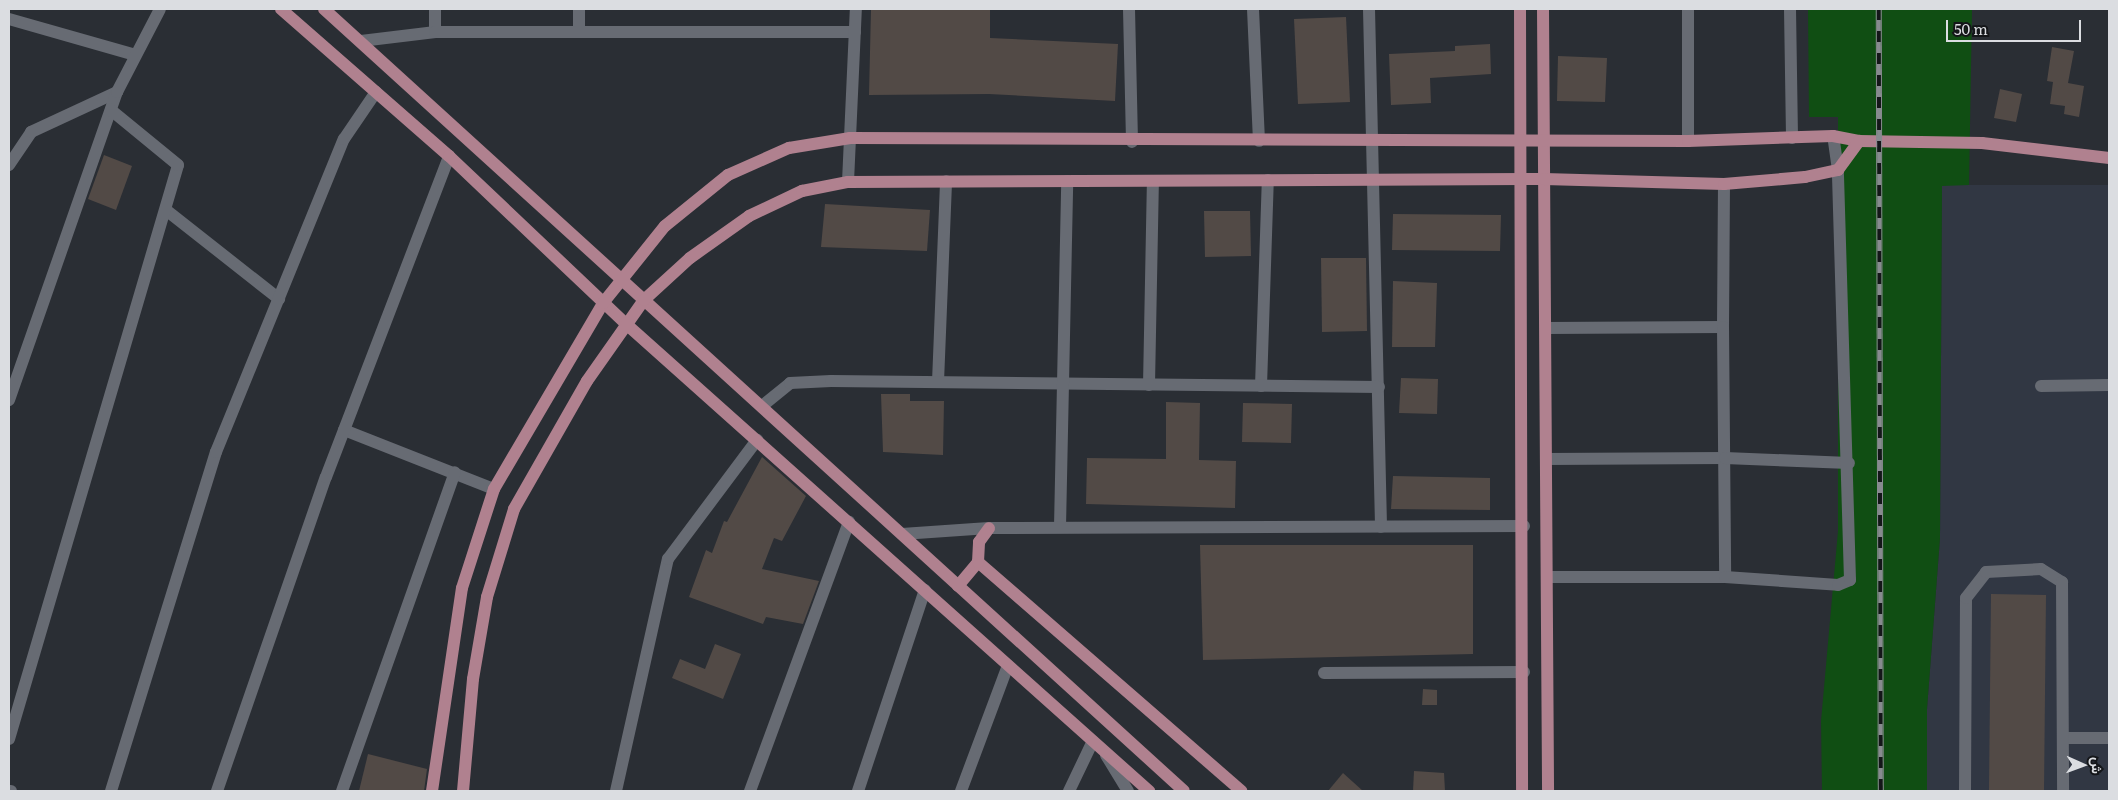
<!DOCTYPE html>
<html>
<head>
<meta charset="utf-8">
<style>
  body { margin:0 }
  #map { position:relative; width:2118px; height:800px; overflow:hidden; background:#2a2e34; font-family:Literata,Vazirmatn,serif }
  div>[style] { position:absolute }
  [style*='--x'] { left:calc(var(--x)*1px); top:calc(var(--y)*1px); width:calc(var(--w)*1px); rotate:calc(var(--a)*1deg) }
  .built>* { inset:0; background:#313743 }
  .green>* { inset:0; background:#104e13 }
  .building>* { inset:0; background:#524a46 }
  .minor>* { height:12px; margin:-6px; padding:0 6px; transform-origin:6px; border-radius:6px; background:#676b73 }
  .major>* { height:12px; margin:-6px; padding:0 6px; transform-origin:6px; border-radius:6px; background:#b0818f }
  .rail>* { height:5.5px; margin-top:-2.75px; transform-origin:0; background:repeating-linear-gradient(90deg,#141619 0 11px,#878a8f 0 22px); box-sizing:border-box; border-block:1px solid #878a8f }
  span { translate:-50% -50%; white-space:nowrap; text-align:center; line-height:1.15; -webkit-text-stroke:4.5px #141619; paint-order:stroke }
  .frame { position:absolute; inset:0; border:10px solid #dbdde1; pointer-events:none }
  .north { position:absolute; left:2058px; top:740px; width:50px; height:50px; -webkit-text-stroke:4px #141619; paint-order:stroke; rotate:92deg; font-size:14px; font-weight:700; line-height:20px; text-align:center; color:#dbdde1 }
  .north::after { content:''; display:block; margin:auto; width:18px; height:22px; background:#dbdde1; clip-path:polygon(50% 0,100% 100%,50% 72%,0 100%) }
  .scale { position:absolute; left:1946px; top:20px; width:135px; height:22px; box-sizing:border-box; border:2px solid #dbdde1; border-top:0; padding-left:6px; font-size:15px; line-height:18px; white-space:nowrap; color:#dbdde1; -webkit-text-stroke:4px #141619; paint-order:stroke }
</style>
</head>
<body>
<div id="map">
  <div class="built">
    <div style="clip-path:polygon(1942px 185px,2109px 185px,2109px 791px,1927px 791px,1927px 709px,1940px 538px)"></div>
  </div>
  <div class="green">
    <div style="clip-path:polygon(1808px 9px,1972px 9px,1969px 185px,1942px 186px,1940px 538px,1927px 709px,1927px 791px,1822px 791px,1821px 721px,1838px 531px,1838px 117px,1809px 117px)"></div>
  </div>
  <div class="building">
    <div style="clip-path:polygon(871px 9px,990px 9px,990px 38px,1118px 44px,1115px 101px,989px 94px,869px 95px)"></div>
    <div style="clip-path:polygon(1346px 17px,1350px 102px,1298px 104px,1294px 19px)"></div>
    <div style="clip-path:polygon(1490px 44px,1491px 74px,1430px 78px,1431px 103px,1391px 105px,1389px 54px,1455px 51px,1455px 46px)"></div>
    <div style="clip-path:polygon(2052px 47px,2074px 51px,2068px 83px,2084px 86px,2079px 117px,2064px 114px,2065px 106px,2050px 104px,2053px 82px,2047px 81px)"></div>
    <div style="clip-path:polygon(1558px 56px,1607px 58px,1605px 102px,1557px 101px)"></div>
    <div style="clip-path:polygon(2000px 89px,2022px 94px,2016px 122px,1994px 118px)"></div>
    <div style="clip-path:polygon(104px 155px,132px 166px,116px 210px,88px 199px)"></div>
    <div style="clip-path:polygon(825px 204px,930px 210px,927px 251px,821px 247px)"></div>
    <div style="clip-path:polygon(1204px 211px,1250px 211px,1251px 256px,1205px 257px)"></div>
    <div style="clip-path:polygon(1393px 214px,1501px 215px,1500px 251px,1392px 250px)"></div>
    <div style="clip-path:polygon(1321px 258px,1366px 258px,1367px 331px,1322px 332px)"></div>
    <div style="clip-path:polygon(1393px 281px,1437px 283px,1435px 347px,1392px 347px)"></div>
    <div style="clip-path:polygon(1401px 378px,1438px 379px,1437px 414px,1399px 413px)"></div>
    <div style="clip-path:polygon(881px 394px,910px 394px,910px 401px,944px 401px,943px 455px,883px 452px)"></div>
    <div style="clip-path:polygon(1166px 402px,1200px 403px,1199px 460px,1236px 461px,1235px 508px,1086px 504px,1087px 458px,1166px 459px)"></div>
    <div style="clip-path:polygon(1243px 403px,1292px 404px,1291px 443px,1242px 442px)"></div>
    <div style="clip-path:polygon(762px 457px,806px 496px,782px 541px,774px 538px,762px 569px,819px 581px,803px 624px,766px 617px,763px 624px,689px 597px,706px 550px,712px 553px,724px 521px,727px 522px)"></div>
    <div style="clip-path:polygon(1393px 476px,1490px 478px,1490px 510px,1391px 509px)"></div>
    <div style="clip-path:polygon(1200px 545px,1473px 545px,1473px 654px,1203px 660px)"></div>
    <div style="clip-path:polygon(1991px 594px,2046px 595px,2044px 791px,1989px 791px)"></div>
    <div style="clip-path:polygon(715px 644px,741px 654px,723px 699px,672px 678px,680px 659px,705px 669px)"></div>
    <div style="clip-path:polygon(1423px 689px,1437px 690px,1437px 705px,1422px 705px)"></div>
    <div style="clip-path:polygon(368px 754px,427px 769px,424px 791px,359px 791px)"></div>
    <div style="clip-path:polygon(1414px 771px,1444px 773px,1445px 791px,1413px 791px)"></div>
    <div style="clip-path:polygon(1343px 773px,1363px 791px,1328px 791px)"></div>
  </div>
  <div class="minor">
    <div style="--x:1129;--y:9;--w:133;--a:88.7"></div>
    <div style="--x:1253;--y:9;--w:132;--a:87.4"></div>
    <div style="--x:1369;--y:9;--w:518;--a:88.67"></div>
    <div style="--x:1790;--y:9;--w:129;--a:89.1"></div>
    <div style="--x:9;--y:19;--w:131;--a:15.9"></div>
    <div style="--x:435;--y:32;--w:23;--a:-90"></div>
    <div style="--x:579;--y:32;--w:23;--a:-90"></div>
    <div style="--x:361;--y:41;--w:75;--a:-6.9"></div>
    <div style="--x:435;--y:32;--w:420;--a:0"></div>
    <div style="--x:1688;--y:141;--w:132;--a:-90"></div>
    <div style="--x:9;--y:165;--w:40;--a:-56"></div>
    <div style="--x:31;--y:132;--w:95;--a:-24.9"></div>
    <div style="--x:848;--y:182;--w:173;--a:-87.4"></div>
    <div style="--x:166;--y:210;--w:144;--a:38.2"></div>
    <div style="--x:1723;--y:327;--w:143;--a:-89.6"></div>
    <div style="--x:1546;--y:328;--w:177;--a:-0.3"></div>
    <div style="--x:1723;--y:327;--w:250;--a:89.5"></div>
    <div style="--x:938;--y:382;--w:201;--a:-87.7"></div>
    <div style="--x:1149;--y:385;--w:204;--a:-88.9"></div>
    <div style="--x:1261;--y:386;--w:206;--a:-88.1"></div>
    <div style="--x:2041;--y:386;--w:68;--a:-0.8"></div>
    <div style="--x:9;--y:400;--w:326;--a:-70.7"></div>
    <div style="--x:117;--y:92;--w:93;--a:-62.6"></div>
    <div style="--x:762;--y:406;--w:36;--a:-39"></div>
    <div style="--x:790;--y:383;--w:41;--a:-2.8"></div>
    <div style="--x:831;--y:381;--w:548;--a:0.63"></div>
    <div style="--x:344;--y:430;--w:161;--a:21.5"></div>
    <div style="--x:1546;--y:459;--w:179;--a:-0.3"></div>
    <div style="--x:1725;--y:458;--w:124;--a:2.3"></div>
    <div style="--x:1060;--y:527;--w:346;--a:-88.8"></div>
    <div style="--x:902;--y:534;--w:87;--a:-3.9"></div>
    <div style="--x:989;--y:528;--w:535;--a:-0.21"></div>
    <div style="--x:1547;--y:577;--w:178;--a:0"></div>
    <div style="--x:1725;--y:577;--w:113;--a:4"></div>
    <div style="--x:1838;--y:585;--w:13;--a:-23"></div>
    <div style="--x:1850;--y:580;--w:410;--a:-91.7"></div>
    <div style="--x:1838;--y:170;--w:34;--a:-98"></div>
    <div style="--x:1324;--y:673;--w:200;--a:-0.3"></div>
    <div style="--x:2063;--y:738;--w:46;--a:0"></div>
    <div style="--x:9;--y:739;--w:598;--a:-73.59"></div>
    <div style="--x:178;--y:165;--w:87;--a:-140.6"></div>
    <div style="--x:1106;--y:755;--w:42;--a:58.6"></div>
    <div style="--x:9;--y:791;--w:2;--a:0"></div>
    <div style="--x:111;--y:791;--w:355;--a:-72.8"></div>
    <div style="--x:216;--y:452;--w:338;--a:-67.8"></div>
    <div style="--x:344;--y:139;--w:57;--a:-55.8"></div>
    <div style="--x:217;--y:791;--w:332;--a:-70.9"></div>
    <div style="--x:326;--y:477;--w:344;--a:-69"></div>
    <div style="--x:342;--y:791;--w:338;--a:-70.5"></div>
    <div style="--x:616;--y:791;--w:238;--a:-77.4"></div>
    <div style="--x:668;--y:559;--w:149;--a:-53.2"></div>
    <div style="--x:750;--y:791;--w:287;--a:-69.8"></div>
    <div style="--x:858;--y:791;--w:212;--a:-71.6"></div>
    <div style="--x:961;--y:791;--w:134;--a:-69.5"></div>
    <div style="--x:1069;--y:791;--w:55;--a:-64.4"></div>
    <div style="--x:1965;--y:791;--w:193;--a:-89.7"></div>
    <div style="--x:1966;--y:598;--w:33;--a:-52"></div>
    <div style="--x:1986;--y:572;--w:55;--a:-3.1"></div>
    <div style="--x:2041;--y:569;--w:25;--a:32"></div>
    <div style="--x:2062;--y:582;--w:209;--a:89.7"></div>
  </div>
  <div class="major">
    <div style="--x:281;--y:9;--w:223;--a:41.2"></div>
    <div style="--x:449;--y:156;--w:243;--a:43.5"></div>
    <div style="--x:625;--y:323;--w:703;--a:41.77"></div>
    <div style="--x:324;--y:9;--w:1162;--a:42.28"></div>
    <div style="--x:1520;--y:9;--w:782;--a:89.85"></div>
    <div style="--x:1543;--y:9;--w:782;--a:89.63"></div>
    <div style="--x:978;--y:562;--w:349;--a:41"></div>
    <div style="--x:958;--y:586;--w:31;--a:-50"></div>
    <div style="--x:978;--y:562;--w:20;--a:-87"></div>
    <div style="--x:979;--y:542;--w:17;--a:-54"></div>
    <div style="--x:432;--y:791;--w:205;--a:-81.6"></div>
    <div style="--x:462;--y:588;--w:104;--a:-72.1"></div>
    <div style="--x:494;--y:489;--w:216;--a:-59.6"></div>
    <div style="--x:603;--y:303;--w:99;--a:-51.2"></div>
    <div style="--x:665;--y:226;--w:81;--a:-39"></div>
    <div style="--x:728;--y:175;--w:67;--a:-23.9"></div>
    <div style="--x:789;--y:148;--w:62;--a:-9.3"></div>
    <div style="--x:850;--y:138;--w:838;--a:0.21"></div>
    <div style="--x:1688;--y:141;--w:145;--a:-2"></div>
    <div style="--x:1833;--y:136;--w:26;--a:11"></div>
    <div style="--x:1859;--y:141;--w:123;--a:0.9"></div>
    <div style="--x:1982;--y:143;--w:128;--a:6.7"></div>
    <div style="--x:463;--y:791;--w:112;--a:-84.9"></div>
    <div style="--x:473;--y:679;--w:83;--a:-80.3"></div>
    <div style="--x:487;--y:597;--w:92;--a:-72.9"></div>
    <div style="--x:514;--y:509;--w:147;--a:-60.3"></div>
    <div style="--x:587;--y:381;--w:99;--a:-54.9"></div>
    <div style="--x:644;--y:300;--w:62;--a:-42.4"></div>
    <div style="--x:690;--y:258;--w:72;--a:-35.4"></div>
    <div style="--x:749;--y:216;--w:59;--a:-25.3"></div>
    <div style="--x:802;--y:191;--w:47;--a:-11.1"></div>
    <div style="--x:848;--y:182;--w:696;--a:-0.25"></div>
    <div style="--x:1544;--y:179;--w:180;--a:1.6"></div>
    <div style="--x:1724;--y:184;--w:81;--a:-4.9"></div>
    <div style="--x:1805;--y:177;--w:34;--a:-12"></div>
    <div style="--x:1838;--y:170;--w:36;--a:-54"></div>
  </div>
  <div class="rail">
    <div style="--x:1879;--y:9;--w:782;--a:89.85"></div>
  </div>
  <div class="frame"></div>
  <div class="north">ش</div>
  <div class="scale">50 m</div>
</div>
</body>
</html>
